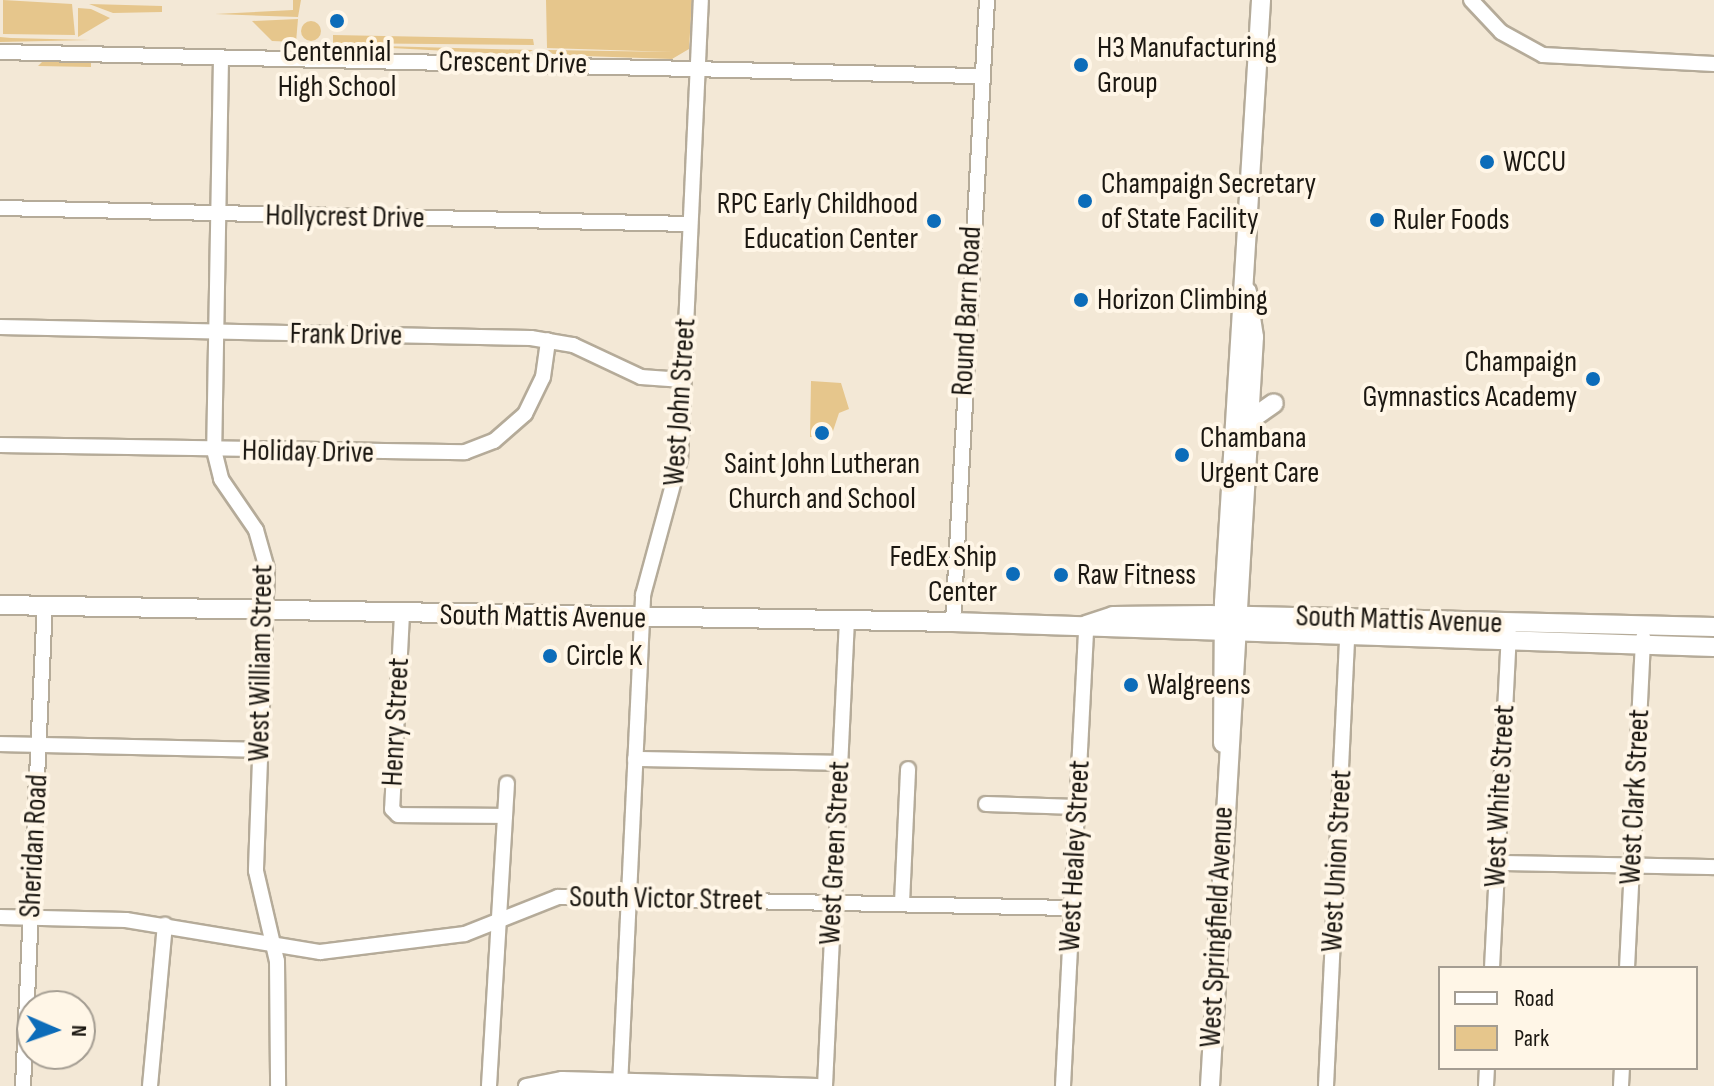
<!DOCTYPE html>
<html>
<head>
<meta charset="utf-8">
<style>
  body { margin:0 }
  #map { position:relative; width:1714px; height:1086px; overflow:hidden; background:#f3e8d6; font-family:"Sofia Sans Condensed",sans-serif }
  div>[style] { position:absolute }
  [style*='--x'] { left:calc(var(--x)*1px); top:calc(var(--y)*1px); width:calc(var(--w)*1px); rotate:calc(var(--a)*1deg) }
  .green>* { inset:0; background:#e6c68c }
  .round { border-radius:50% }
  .roads { filter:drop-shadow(2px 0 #b5ab99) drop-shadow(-2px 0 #b5ab99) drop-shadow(0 2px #b5ab99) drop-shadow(0 -2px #b5ab99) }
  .minor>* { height:14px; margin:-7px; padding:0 7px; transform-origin:7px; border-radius:7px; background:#fff }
  .major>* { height:18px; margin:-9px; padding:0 9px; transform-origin:9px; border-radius:9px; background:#fff }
  .dots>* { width:22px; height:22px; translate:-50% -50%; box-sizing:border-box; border:4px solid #fff6e7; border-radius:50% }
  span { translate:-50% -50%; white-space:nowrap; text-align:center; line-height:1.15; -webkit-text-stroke:8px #fff6e7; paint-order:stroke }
  .poi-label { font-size:30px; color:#1c1812 }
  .left { translate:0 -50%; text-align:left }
  .right { translate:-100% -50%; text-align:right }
  .street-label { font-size:30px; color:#1c1812 }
  .legend { position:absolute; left:1438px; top:966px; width:260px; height:104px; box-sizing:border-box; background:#fff6e7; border:2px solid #a49d92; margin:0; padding:10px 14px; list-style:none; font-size:24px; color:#1c1812 }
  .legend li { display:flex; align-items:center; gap:16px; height:40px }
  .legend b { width:40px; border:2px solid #a49d92 }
  .north { position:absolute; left:16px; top:990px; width:80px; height:80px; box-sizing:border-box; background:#fff6e7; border:2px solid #a49d92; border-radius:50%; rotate:92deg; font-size:22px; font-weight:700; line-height:32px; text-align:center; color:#1c1812 }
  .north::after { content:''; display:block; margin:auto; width:28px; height:36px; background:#0c6cb9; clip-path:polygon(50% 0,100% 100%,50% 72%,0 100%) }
</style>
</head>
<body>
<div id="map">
  <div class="green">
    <div style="clip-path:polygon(3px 0,72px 4px,75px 35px,3px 34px)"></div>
    <div style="clip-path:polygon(293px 0,301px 0,298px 17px,215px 14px,293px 10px)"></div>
    <div style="clip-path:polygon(546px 0,692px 0,689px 49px,672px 59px,554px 55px,548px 50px,673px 52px,547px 48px)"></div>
    <div style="clip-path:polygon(89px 4px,162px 6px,162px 12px,113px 13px)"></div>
    <div style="clip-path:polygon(78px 8px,91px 9px,110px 18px,78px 37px)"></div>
    <div style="clip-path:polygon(298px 19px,296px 42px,272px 41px,252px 21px)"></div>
    <div class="round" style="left:301px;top:21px;width:20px;height:20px"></div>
    <div style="clip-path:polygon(333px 35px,533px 39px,534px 45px,333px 43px)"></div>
    <div style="clip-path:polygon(0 37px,11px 38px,90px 40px,0 42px)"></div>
    <div style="clip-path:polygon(334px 45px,345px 45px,533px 50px,524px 55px)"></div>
    <div style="clip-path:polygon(43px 61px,91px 62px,91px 67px,38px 66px)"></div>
    <div style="clip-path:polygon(811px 381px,841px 383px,849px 409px,839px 413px,831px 437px,810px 437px)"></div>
  </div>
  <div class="roads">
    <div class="minor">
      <div style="--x:1471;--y:0;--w:44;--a:46.8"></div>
      <div style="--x:1501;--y:32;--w:48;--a:28.7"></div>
      <div style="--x:1543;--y:55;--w:171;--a:3"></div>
      <div style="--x:0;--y:52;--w:978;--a:1.41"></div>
      <div style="--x:221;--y:58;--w:392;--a:91"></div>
      <div style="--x:214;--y:450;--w:30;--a:76"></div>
      <div style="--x:221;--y:479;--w:62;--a:55.5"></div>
      <div style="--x:256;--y:530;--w:41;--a:74.2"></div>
      <div style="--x:267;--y:569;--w:302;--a:92.1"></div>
      <div style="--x:256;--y:871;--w:92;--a:76.9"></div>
      <div style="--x:277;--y:961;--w:125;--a:89.5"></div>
      <div style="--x:0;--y:208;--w:690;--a:1.33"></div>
      <div style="--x:0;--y:327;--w:531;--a:1.19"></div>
      <div style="--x:531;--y:338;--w:43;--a:9.5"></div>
      <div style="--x:573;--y:345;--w:75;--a:25.2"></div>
      <div style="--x:641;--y:377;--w:42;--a:4.1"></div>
      <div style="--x:0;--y:445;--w:465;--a:0.9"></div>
      <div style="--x:465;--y:452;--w:31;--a:-21"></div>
      <div style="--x:494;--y:441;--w:41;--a:-41.1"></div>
      <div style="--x:525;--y:414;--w:41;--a:-64.1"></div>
      <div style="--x:543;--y:377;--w:37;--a:-82"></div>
      <div style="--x:402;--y:614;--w:195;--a:92.9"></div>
      <div style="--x:392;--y:809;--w:8;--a:45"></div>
      <div style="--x:398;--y:815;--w:107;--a:0.5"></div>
      <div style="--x:953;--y:622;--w:623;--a:-86.87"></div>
      <div style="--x:0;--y:744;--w:260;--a:1.3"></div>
      <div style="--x:635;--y:759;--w:205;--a:1.1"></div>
      <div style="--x:986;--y:804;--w:91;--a:1.9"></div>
      <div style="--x:1498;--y:863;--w:216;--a:1.1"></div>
      <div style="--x:902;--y:903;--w:134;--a:-87.4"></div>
      <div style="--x:0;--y:917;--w:126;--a:1.4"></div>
      <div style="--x:126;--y:920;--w:197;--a:9.4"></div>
      <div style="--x:320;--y:952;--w:146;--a:-7.1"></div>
      <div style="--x:465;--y:934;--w:100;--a:-21.7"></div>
      <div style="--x:558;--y:897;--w:514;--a:1.23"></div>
      <div style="--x:1492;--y:968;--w:335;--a:-87.1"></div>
      <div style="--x:1627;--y:968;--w:331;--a:-87.2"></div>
      <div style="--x:23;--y:1086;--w:481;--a:-87.4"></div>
      <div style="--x:150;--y:1086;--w:162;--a:-84.7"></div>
      <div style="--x:489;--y:1086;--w:303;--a:-86.6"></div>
      <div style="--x:526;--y:1086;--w:37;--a:-11"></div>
      <div style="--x:562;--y:1079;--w:255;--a:1.6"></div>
      <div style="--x:620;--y:1086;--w:492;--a:-87.3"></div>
      <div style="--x:643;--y:595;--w:141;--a:-74.8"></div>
      <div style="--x:680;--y:459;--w:459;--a:-87.4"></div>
      <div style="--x:825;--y:1086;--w:466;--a:-87.3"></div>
      <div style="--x:1063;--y:1086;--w:462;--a:-87.1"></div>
      <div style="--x:1326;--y:1086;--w:449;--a:-87.3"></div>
      <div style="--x:1486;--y:1086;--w:18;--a:-87"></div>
      <div style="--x:1621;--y:1086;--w:18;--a:-87"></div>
    </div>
    <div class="major">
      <div style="--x:1250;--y:420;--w:29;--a:-35"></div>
      <div style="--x:0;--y:605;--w:953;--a:1.02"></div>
      <div style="--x:953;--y:622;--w:761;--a:1.88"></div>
      <div style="--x:1086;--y:625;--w:28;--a:-18"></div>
      <div style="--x:1113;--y:616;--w:96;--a:-0.6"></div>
      <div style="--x:1209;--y:615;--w:505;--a:1.36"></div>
      <div style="--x:1223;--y:743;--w:141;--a:-89.6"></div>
      <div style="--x:1224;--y:602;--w:603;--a:-86.48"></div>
      <div style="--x:1210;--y:1086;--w:750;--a:-86.64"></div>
      <div style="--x:1254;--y:337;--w:46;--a:-98.8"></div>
    </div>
  </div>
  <div class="dots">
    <div style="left:337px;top:21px;background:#0c6cb9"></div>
    <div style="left:1081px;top:65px;background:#0c6cb9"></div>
    <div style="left:1487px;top:162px;background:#0c6cb9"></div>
    <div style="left:1085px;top:201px;background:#0c6cb9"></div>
    <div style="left:1377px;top:220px;background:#0c6cb9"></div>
    <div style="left:934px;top:221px;background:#0c6cb9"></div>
    <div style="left:1081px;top:300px;background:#0c6cb9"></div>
    <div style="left:1593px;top:379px;background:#0c6cb9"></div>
    <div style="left:822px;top:433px;background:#0c6cb9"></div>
    <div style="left:1182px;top:455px;background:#0c6cb9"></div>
    <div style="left:1013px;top:574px;background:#0c6cb9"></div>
    <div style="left:1061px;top:575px;background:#0c6cb9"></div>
    <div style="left:550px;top:656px;background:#0c6cb9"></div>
    <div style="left:1131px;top:685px;background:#0c6cb9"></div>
  </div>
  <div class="poi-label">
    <span class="left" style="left:1097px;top:65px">H3 Manufacturing<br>Group</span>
    <span style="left:337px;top:69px">Centennial<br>High School</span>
    <span class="left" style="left:1503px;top:162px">WCCU</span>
    <span class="left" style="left:1101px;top:201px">Champaign Secretary<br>of State Facility</span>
    <span class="right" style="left:918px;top:221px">RPC Early Childhood<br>Education Center</span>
    <span class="left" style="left:1393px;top:220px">Ruler Foods</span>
    <span class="left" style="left:1097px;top:300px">Horizon Climbing</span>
    <span class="right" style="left:1577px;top:379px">Champaign<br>Gymnastics Academy</span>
    <span class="left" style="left:1200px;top:455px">Chambana<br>Urgent Care</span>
    <span style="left:822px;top:481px">Saint John Lutheran<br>Church and School</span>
    <span class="right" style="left:997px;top:574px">FedEx Ship<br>Center</span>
    <span class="left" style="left:1077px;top:575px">Raw Fitness</span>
    <span class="left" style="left:566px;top:656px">Circle K</span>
    <span class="left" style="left:1147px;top:685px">Walgreens</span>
  </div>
  <div class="street-label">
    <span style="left:513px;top:63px;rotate:1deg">Crescent Drive</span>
    <span style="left:345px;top:217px;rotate:1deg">Hollycrest Drive</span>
    <span style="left:967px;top:311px;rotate:-87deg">Round Barn Road</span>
    <span style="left:346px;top:335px;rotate:1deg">Frank Drive</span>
    <span style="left:680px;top:402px;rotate:-86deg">West John Street</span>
    <span style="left:308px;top:452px;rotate:1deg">Holiday Drive</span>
    <span style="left:543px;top:617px;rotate:1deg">South Mattis Avenue</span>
    <span style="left:1399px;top:620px;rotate:2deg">South Mattis Avenue</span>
    <span style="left:261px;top:663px;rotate:-89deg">West William Street</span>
    <span style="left:396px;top:722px;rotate:-87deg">Henry Street</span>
    <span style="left:1500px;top:796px;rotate:-87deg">West White Street</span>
    <span style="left:1635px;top:797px;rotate:-87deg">West Clark Street</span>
    <span style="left:34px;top:846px;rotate:-87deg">Sheridan Road</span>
    <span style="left:835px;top:853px;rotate:-87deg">West Green Street</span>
    <span style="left:1075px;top:856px;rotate:-87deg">West Healey Street</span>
    <span style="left:1337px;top:861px;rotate:-87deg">West Union Street</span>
    <span style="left:666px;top:899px;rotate:1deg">South Victor Street</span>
    <span style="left:1217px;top:927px;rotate:-87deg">West Springfield Avenue</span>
  </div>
  <ul class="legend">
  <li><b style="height:10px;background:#fff"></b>Road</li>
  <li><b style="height:22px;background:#e6c68c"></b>Park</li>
  </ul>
  <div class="north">N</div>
</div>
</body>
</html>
